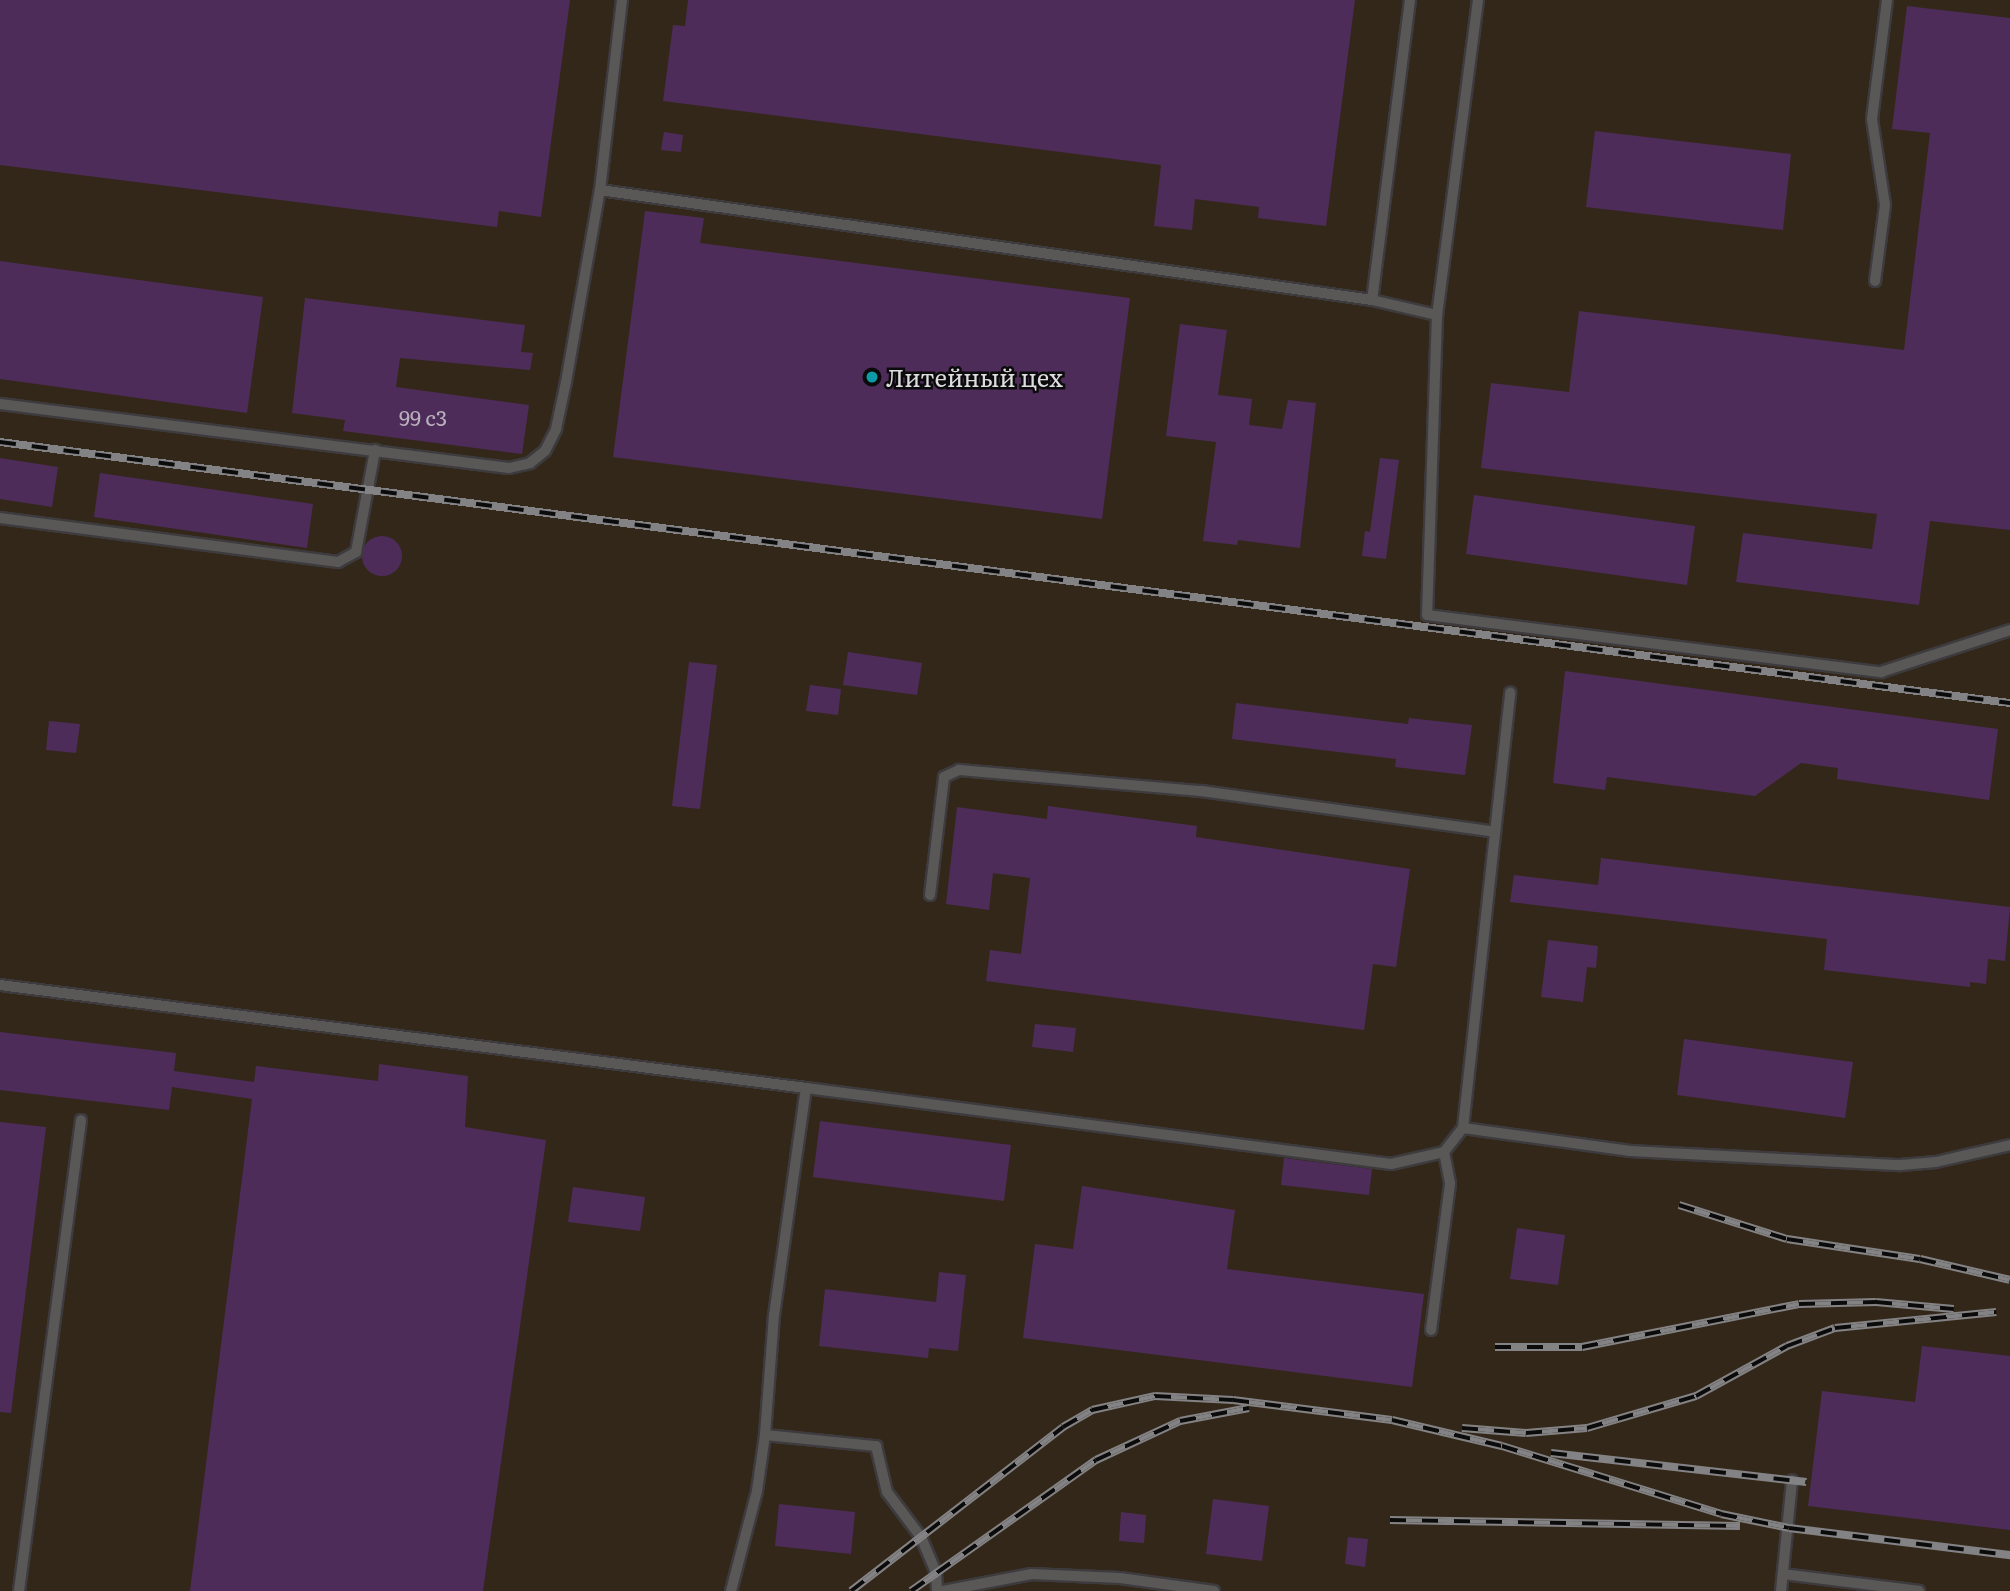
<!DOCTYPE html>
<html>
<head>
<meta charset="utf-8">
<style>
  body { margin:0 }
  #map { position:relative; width:2010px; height:1591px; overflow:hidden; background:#232124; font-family:Literata,serif }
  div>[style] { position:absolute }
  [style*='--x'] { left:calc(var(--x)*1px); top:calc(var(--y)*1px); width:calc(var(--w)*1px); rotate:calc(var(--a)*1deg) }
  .industrial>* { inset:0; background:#332719 }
  .building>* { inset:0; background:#4e2c5a }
  .round { border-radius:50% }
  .roads { filter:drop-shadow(2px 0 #3d3b3e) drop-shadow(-2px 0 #3d3b3e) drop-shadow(0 2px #3d3b3e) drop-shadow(0 -2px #3d3b3e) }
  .service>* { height:10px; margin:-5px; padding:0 5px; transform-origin:5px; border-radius:5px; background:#595857 }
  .rail>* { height:8px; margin-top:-4px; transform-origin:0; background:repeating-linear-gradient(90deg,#0c0b0c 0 16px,#838284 0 32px); box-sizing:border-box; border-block:2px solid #838284 }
  .dots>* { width:19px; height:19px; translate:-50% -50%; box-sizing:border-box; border:4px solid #0c0b0c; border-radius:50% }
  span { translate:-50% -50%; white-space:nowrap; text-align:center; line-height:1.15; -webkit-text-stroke:5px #0c0b0c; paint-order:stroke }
  .number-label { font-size:21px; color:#b9b0bd }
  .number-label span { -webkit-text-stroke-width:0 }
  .poi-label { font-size:24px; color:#dddcde }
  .left { translate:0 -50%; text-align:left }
</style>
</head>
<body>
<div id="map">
  <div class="industrial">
    <div style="clip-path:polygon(0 0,2010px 0,2010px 1591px,0 1591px)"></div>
  </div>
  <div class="building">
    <div style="clip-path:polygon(0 0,570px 0,541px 217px,499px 211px,497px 227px,0 165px)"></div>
    <div style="clip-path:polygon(688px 0,1355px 0,1326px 226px,1258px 218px,1259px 207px,1195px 199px,1192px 230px,1154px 226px,1161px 165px,663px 101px,673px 25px,685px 26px)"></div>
    <div style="clip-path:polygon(1907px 6px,2010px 18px,2010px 530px,1930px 521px,1919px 605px,1736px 582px,1743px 533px,1872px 549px,1877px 514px,1481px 468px,1491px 383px,1569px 392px,1579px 311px,1904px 350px,1930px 133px,1892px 129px)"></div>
    <div style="clip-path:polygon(1595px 131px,1791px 154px,1783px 230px,1586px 207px)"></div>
    <div style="clip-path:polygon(664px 132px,683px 135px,681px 152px,661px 150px)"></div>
    <div style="clip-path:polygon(645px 211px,704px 218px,700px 243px,1130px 298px,1102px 519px,613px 457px)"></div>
    <div style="clip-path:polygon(0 261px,263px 297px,247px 413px,0 379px)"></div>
    <div style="clip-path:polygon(305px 298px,525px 325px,521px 352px,533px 353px,530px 370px,400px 358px,396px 387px,529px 405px,522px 454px,343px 431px,345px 420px,292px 413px)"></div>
    <div style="clip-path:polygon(1180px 324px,1227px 330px,1218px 395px,1252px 399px,1249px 425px,1282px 429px,1288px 400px,1316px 403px,1300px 548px,1238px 540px,1237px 545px,1203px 541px,1216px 442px,1166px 436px)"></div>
    <div style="clip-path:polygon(0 458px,58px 467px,52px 507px,0 499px)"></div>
    <div style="clip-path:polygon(1380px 458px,1399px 460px,1386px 559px,1362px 556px,1365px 531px,1370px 532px)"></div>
    <div style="clip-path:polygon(100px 473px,313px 504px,307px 548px,94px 517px)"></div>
    <div style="clip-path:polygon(1474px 495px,1695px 526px,1687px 585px,1466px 554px)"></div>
    <div class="round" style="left:362px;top:536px;width:40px;height:40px"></div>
    <div style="clip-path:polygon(848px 652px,922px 663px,917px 695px,843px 685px)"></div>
    <div style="clip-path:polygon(689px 662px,717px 665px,700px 809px,672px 806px)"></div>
    <div style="clip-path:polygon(1565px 671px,1998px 729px,1989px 800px,1837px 779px,1838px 768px,1801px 763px,1755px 796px,1607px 777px,1605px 790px,1553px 783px)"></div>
    <div style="clip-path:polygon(810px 685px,841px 689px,838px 715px,806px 711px)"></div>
    <div style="clip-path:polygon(1236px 703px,1408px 724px,1409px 718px,1472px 725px,1465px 775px,1395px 767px,1396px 759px,1232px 739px)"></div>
    <div style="clip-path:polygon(49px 721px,80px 724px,76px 753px,46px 750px)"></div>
    <div style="clip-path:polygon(1048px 806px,1197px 826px,1196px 837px,1410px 869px,1396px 967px,1373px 964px,1364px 1030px,986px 981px,990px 950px,1021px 954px,1030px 878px,993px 873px,989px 910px,946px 904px,957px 807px,1047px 819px)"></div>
    <div style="clip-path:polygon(1601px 858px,2010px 907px,2005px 961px,1988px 959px,1986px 984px,1970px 982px,1970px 987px,1824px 970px,1827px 939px,1510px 902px,1514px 875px,1598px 885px)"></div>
    <div style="clip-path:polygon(1548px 940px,1598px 946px,1596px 968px,1587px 967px,1583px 1002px,1541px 997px)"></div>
    <div style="clip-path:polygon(1035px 1024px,1076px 1028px,1073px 1052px,1032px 1047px)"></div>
    <div style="clip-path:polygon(0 1032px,176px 1053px,174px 1071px,254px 1082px,256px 1066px,378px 1081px,379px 1064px,468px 1076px,465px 1127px,546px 1140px,483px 1591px,190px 1591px,252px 1099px,172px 1087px,169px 1110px,0 1090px)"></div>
    <div style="clip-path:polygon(1684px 1039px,1853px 1062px,1845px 1118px,1677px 1095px)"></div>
    <div style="clip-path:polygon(820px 1121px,1011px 1145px,1004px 1201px,813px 1177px)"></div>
    <div style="clip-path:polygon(0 1122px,46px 1127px,11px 1413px,0 1412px)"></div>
    <div style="clip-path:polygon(1284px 1158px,1372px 1169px,1369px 1195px,1281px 1185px)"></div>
    <div style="clip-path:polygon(1082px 1186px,1235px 1210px,1227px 1269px,1424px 1294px,1412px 1387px,1023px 1338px,1035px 1244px,1073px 1249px)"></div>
    <div style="clip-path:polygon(573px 1187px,645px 1197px,640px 1231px,568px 1222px)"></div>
    <div style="clip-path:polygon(1517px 1228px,1565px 1235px,1558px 1285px,1510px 1279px)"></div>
    <div style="clip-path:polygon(939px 1272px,966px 1275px,958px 1351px,929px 1348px,928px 1358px,819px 1346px,825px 1289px,936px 1302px)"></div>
    <div style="clip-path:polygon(1922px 1346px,2010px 1356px,2010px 1530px,1808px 1506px,1822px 1391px,1915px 1402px)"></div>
    <div style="clip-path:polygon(1213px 1499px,1269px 1506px,1262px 1561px,1206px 1554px)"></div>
    <div style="clip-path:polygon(779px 1504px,855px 1512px,851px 1554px,775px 1546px)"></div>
    <div style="clip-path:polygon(1121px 1512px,1146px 1515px,1144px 1543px,1119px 1541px)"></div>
    <div style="clip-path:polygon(1348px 1537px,1368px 1539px,1365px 1567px,1345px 1564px)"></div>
  </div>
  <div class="roads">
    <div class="service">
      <div style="--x:1410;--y:0;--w:302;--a:97.2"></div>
      <div style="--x:1372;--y:300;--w:67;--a:13"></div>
      <div style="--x:1478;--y:0;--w:318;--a:97.4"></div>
      <div style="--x:1437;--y:315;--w:300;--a:91.9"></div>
      <div style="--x:1427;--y:615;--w:458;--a:7.2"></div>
      <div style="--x:1881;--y:672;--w:136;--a:-18"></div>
      <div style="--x:600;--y:190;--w:780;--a:8.11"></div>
      <div style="--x:1875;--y:281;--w:77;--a:-82.5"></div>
      <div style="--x:1885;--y:205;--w:87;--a:-98.6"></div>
      <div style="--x:1872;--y:119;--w:120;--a:-82.8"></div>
      <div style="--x:0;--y:404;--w:513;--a:7.17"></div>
      <div style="--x:509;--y:468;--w:22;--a:-13"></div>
      <div style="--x:530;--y:463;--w:19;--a:-39"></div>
      <div style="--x:545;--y:451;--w:25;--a:-63"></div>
      <div style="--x:556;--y:429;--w:48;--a:-78"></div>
      <div style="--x:566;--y:382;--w:195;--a:-80"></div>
      <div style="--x:600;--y:190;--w:191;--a:-83.4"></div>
      <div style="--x:0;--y:518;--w:341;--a:7.4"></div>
      <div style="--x:338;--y:562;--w:21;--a:-29"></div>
      <div style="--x:356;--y:552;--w:104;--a:-79.4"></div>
      <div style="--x:930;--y:895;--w:119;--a:-83.2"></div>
      <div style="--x:944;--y:777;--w:17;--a:-25"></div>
      <div style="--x:959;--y:770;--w:243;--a:5"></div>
      <div style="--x:1201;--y:791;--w:297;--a:7.9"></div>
      <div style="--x:0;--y:985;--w:813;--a:7.28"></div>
      <div style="--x:806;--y:1088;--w:229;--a:98"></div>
      <div style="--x:774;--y:1315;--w:120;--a:94.3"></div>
      <div style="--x:765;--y:1435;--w:112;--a:5.7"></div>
      <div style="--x:876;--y:1446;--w:47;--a:76.6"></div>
      <div style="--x:887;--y:1492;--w:56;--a:52.9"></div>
      <div style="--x:921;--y:1537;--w:38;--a:67"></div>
      <div style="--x:936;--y:1572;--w:19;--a:87"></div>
      <div style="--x:806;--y:1088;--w:590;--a:7.4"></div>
      <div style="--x:1391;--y:1164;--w:54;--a:-12.8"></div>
      <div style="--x:1444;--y:1152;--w:31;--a:-52"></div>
      <div style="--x:1463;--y:1128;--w:438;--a:-83.8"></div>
      <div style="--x:1463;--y:1128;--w:169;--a:7.8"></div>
      <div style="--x:1630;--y:1151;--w:271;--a:3"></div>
      <div style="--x:1901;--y:1165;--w:35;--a:-5"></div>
      <div style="--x:1936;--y:1162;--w:76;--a:-12.9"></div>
      <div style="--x:1431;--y:1330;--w:148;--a:-82.6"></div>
      <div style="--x:1450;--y:1183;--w:32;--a:-101"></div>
      <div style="--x:1783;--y:1574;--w:137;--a:7.1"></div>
      <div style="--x:19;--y:1591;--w:475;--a:-82.5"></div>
      <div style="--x:731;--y:1591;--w:103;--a:-75.4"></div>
      <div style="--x:757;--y:1491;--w:57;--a:-81.9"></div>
      <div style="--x:943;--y:1591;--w:90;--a:-10.9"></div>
      <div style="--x:1031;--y:1574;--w:89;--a:2.6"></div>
      <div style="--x:1120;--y:1578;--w:95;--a:7.9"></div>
      <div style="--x:1781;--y:1591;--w:111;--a:-84.3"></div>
    </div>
  </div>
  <div class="rail">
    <div style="--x:0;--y:442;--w:2027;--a:7.4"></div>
    <div style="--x:1679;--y:1205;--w:113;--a:17.5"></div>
    <div style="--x:1787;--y:1239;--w:134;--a:8.6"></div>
    <div style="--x:1920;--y:1259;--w:92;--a:13.1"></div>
    <div style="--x:1495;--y:1347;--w:87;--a:0"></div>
    <div style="--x:1582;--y:1347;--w:221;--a:-11.2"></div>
    <div style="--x:1799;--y:1304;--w:77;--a:-1.5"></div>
    <div style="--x:1876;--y:1302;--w:78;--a:5.1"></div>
    <div style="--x:1462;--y:1428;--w:64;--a:4.5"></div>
    <div style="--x:1526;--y:1433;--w:61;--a:-4.7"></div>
    <div style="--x:1587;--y:1428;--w:114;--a:-16.4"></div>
    <div style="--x:1696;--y:1396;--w:104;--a:-28.8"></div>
    <div style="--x:1787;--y:1346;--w:51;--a:-20.6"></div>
    <div style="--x:1835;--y:1328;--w:162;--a:-5.7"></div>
    <div style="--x:1551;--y:1453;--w:257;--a:6.5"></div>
    <div style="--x:1390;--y:1520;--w:350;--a:1"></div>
    <div style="--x:851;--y:1591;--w:268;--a:-37.7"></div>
    <div style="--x:1063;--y:1427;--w:34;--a:-30"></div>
    <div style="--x:1092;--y:1410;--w:65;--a:-12.5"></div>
    <div style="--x:1155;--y:1396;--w:78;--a:2.9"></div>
    <div style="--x:1233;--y:1400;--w:160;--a:7.2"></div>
    <div style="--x:1392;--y:1420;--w:113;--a:13.3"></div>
    <div style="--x:1502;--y:1446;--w:229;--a:17.2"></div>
    <div style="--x:1721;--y:1514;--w:69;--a:11.6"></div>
    <div style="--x:1789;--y:1528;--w:223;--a:7"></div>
    <div style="--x:911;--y:1591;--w:227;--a:-35.3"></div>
    <div style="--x:1096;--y:1460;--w:93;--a:-24.9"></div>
    <div style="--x:1180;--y:1421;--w:70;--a:-10.7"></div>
  </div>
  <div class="dots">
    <div style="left:872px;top:377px;background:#0f9aa8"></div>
  </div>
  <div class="number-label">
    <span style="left:423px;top:417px">99 с3</span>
  </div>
  <div class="poi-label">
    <span class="left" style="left:886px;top:377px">Литейный цех</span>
  </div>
</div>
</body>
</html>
